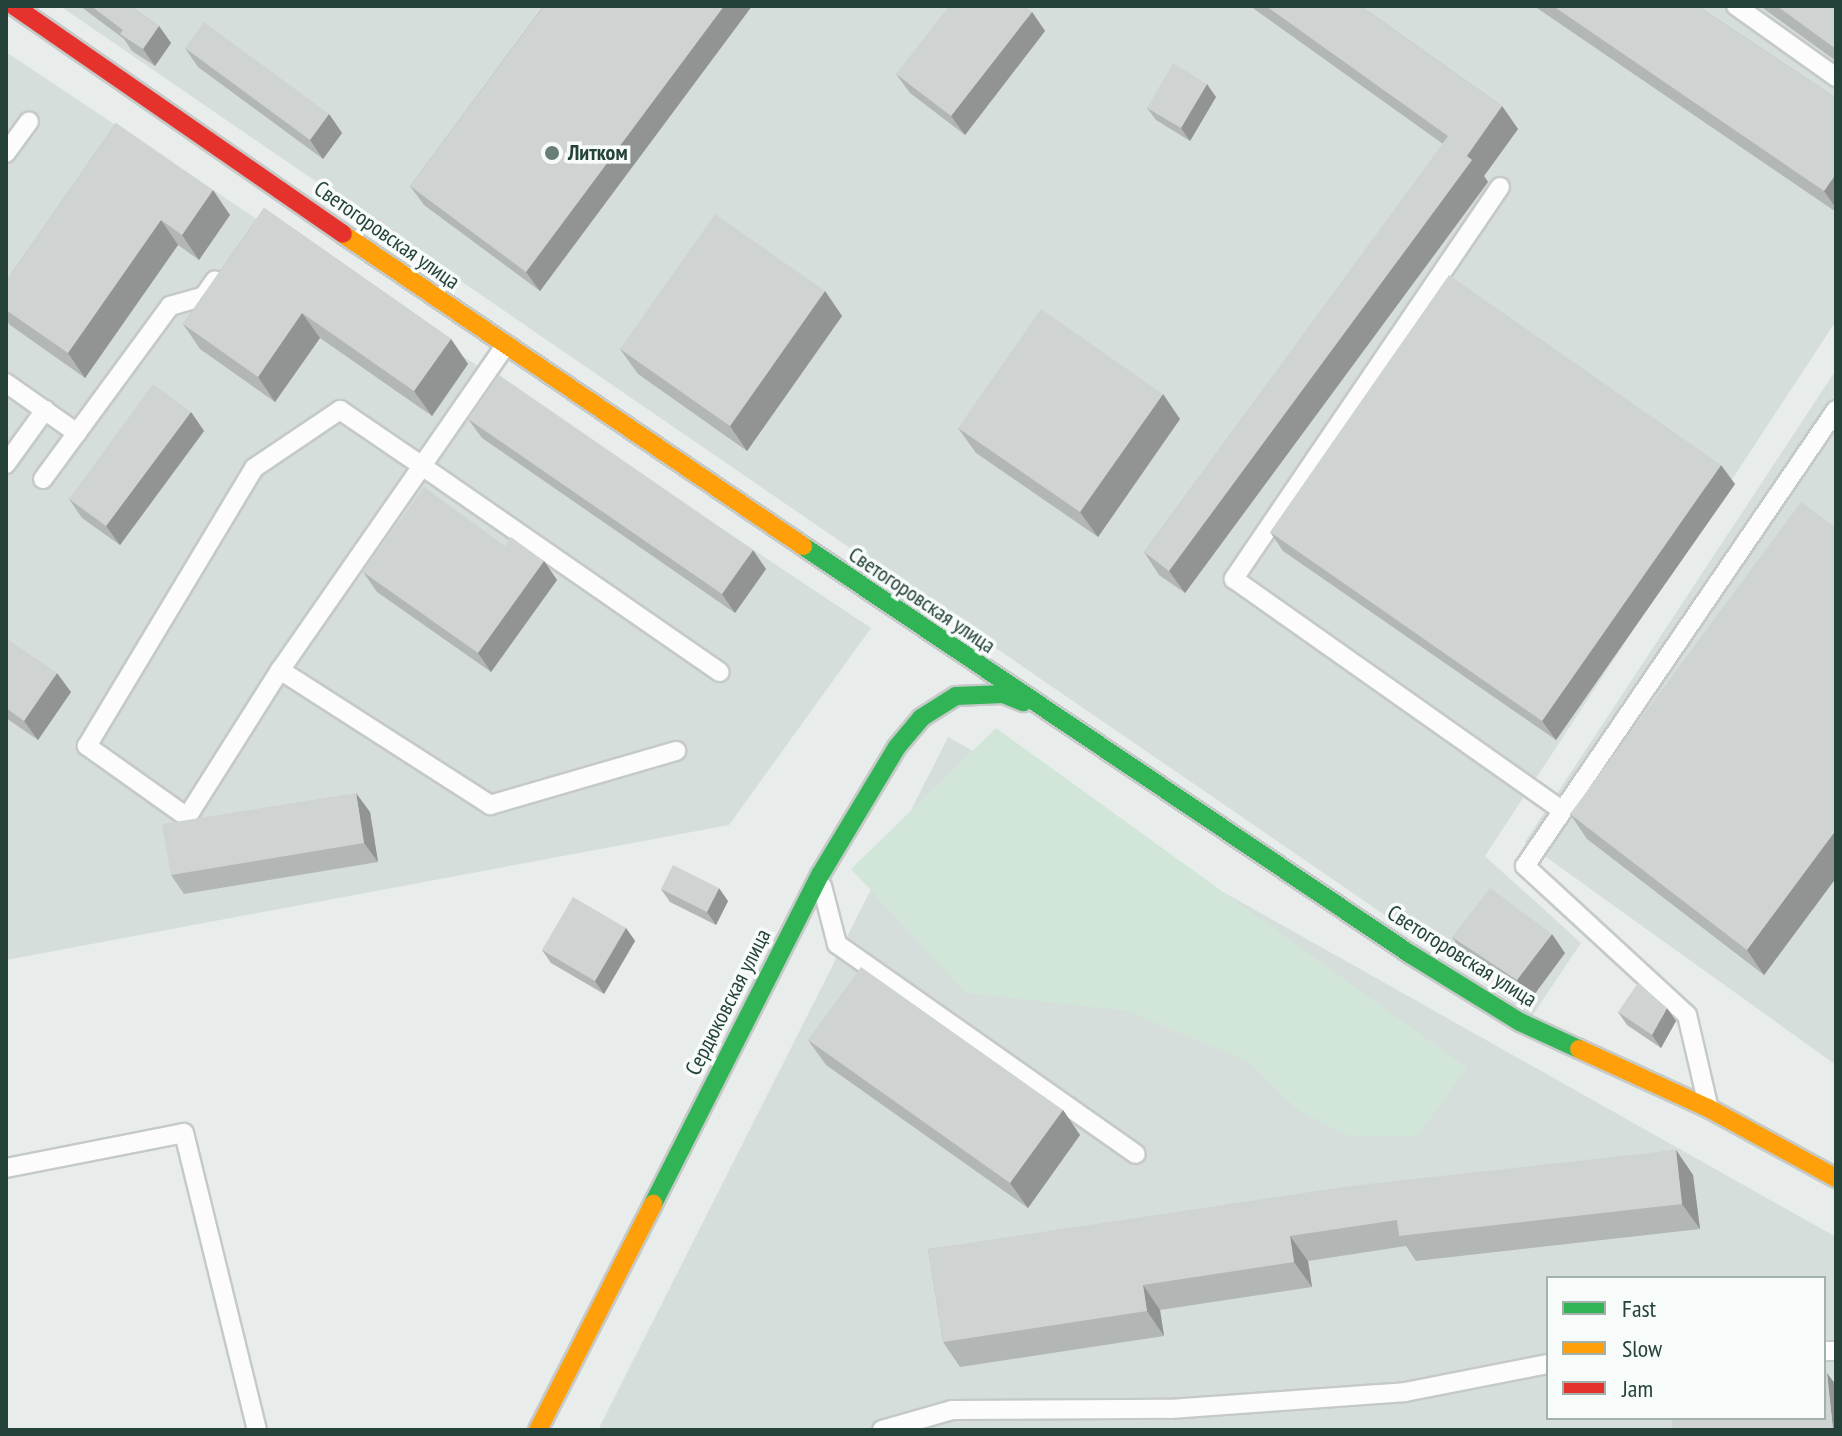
<!DOCTYPE html>
<html>
<head>
<meta charset="utf-8">
<style>
  body { margin:0 }
  #map { position:relative; width:1842px; height:1436px; overflow:hidden; background:#e8edeb; font-family:"PT Sans Narrow",sans-serif }
  div>[style] { position:absolute }
  [style*='--x'] { left:calc(var(--x)*1px); top:calc(var(--y)*1px); width:calc(var(--w)*1px); rotate:calc(var(--a)*1deg) }
  .built>* { inset:0; background:#d6dedb }
  .green>* { inset:0; background:#d1e6d8 }
  .roads { filter:drop-shadow(2px 0 #c5cac8) drop-shadow(-2px 0 #c5cac8) drop-shadow(0 2px #c5cac8) drop-shadow(0 -2px #c5cac8) }
  .lane>* { height:18px; margin:-9px; padding:0 9px; transform-origin:9px; border-radius:9px; background:#fcfcfc }
  .fast>* { height:18px; margin:-9px; padding:0 9px; transform-origin:9px; border-radius:9px; background:#30b455 }
  .slow>* { height:18px; margin:-9px; padding:0 9px; transform-origin:9px; border-radius:9px; background:#ff9f0a }
  .jam>* { height:18px; margin:-9px; padding:0 9px; transform-origin:9px; border-radius:9px; background:#e5322d }
  .wall>* { inset:0; background:#b2b6b5 }
  .shaded-wall>* { inset:0; background:#919493 }
  .building>* { inset:0; background:#cfd4d2 }
  .dots>* { width:22px; height:22px; translate:-50% -50%; box-sizing:border-box; border:4px solid #f7fbf9; border-radius:50% }
  span { translate:-50% -50%; white-space:nowrap; text-align:center; line-height:1.15; -webkit-text-stroke:7px #f7fbf9; paint-order:stroke }
  .poi-label { font-size:22px; color:#24423a; font-weight:700 }
  .left { translate:0 -50%; text-align:left }
  .street-label { font-size:22px; color:#24423a }
  .frame { position:absolute; inset:0; border:8px solid #24423a; pointer-events:none }
  .legend { position:absolute; left:1546px; top:1276px; width:280px; height:144px; box-sizing:border-box; background:#f7fbf9; border:2px solid #a3b1ad; margin:0; padding:10px 14px; list-style:none; font-size:24px; color:#24423a }
  .legend li { display:flex; align-items:center; gap:16px; height:40px }
  .legend b { width:40px; border:2px solid #a3b1ad }
</style>
</head>
<body>
<div id="map">
  <div class="built">
    <div style="clip-path:polygon(60px 6px,1836px 6px,1836px 321px,1485px 856px,1581px 943px,1532px 1016px)"></div>
    <div style="clip-path:polygon(6px 52px,871px 628px,729px 825px,6px 960px)"></div>
    <div style="clip-path:polygon(1836px 370px,1836px 1065px,1525px 842px)"></div>
    <div style="clip-path:polygon(evenodd,948px 737px,1836px 1237px,1836px 1430px,598px 1430px,948px 737px,1548px 1278px,1824px 1278px,1824px 1418px,1548px 1418px,1548px 1278px)"></div>
  </div>
  <div class="green">
    <div style="clip-path:polygon(996px 728px,1467px 1068px,1417px 1136px,1350px 1136px,1299px 1111px,1247px 1061px,1128px 1011px,966px 993px,851px 869px)"></div>
  </div>
  <div class="roads">
    <div class="lane">
      <div style="--x:1736;--y:6;--w:123;--a:35.4"></div>
      <div style="--x:6;--y:153;--w:39;--a:-54"></div>
      <div style="--x:1500;--y:187;--w:474;--a:124.2"></div>
      <div style="--x:1234;--y:579;--w:400;--a:35.2"></div>
      <div style="--x:505;--y:346;--w:146;--a:124.7"></div>
      <div style="--x:422;--y:466;--w:249;--a:124.8"></div>
      <div style="--x:280;--y:670;--w:174;--a:122.3"></div>
      <div style="--x:187;--y:817;--w:123;--a:-144.6"></div>
      <div style="--x:87;--y:746;--w:324;--a:-59"></div>
      <div style="--x:254;--y:468;--w:104;--a:-34"></div>
      <div style="--x:340;--y:410;--w:99;--a:34.3"></div>
      <div style="--x:422;--y:466;--w:362;--a:34.7"></div>
      <div style="--x:6;--y:383;--w:87;--a:35.2"></div>
      <div style="--x:6;--y:464;--w:67;--a:-54.2"></div>
      <div style="--x:43;--y:479;--w:215;--a:-53.7"></div>
      <div style="--x:170;--y:306;--w:35;--a:-16"></div>
      <div style="--x:204;--y:296;--w:19;--a:-55"></div>
      <div style="--x:280;--y:670;--w:250;--a:32.7"></div>
      <div style="--x:490;--y:805;--w:194;--a:-16.2"></div>
      <div style="--x:822;--y:886;--w:60;--a:75.5"></div>
      <div style="--x:837;--y:944;--w:365;--a:35.1"></div>
      <div style="--x:1708;--y:1105;--w:92;--a:-103.1"></div>
      <div style="--x:1687;--y:1015;--w:220;--a:-137.4"></div>
      <div style="--x:1525;--y:866;--w:552;--a:-55.71"></div>
      <div style="--x:6;--y:1168;--w:181;--a:-11.1"></div>
      <div style="--x:184;--y:1133;--w:306;--a:76.2"></div>
      <div style="--x:1824;--y:1351;--w:12;--a:0"></div>
      <div style="--x:882;--y:1430;--w:73;--a:-15.9"></div>
      <div style="--x:952;--y:1410;--w:218;--a:-0.3"></div>
      <div style="--x:1170;--y:1409;--w:236;--a:-4.1"></div>
      <div style="--x:1405;--y:1392;--w:146;--a:-11.1"></div>
    </div>
    <div class="fast">
      <div style="--x:803;--y:546;--w:731;--a:33.91"></div>
      <div style="--x:1410;--y:954;--w:129;--a:31.7"></div>
      <div style="--x:1520;--y:1022;--w:65;--a:24.6"></div>
      <div style="--x:653;--y:1204;--w:369;--a:-63.1"></div>
      <div style="--x:820;--y:875;--w:149;--a:-59"></div>
      <div style="--x:897;--y:747;--w:38;--a:-50"></div>
      <div style="--x:921;--y:718;--w:41;--a:-32.2"></div>
      <div style="--x:956;--y:696;--w:47;--a:-2.4"></div>
      <div style="--x:1003;--y:694;--w:22;--a:22"></div>
    </div>
    <div class="slow">
      <div style="--x:343;--y:234;--w:556;--a:34.15"></div>
      <div style="--x:1579;--y:1049;--w:142;--a:24.6"></div>
      <div style="--x:1708;--y:1108;--w:146;--a:28.7"></div>
      <div style="--x:538;--y:1430;--w:254;--a:-63"></div>
    </div>
    <div class="jam">
      <div style="--x:14;--y:6;--w:400;--a:34.7"></div>
    </div>
  </div>
  <div class="wall">
    <div style="clip-path:polygon(80px 6px,130px 6px,159px 26px,171px 43px,155px 66px,132px 51px,124px 39px)"></div>
    <div style="clip-path:polygon(539px 6px,752px 6px,540px 291px,424px 205px,410px 186px,542px 8px)"></div>
    <div style="clip-path:polygon(1250px 6px,1361px 6px,1502px 106px,1518px 129px,1484px 176px,1488px 182px,1185px 593px,1159px 575px,1144px 552px,1443px 144px)"></div>
    <div style="clip-path:polygon(1534px 6px,1698px 6px,1835px 97px,1836px 96px,1836px 212px)"></div>
    <div style="clip-path:polygon(1760px 6px,1836px 6px,1836px 61px)"></div>
    <div style="clip-path:polygon(1032px 12px,1045px 31px,965px 135px,910px 93px,896px 74px)"></div>
    <div style="clip-path:polygon(185px 48px,329px 114px,342px 133px,323px 159px,198px 67px)"></div>
    <div style="clip-path:polygon(1216px 97px,1190px 141px,1156px 120px,1147px 108px)"></div>
    <div style="clip-path:polygon(116px 123px,230px 215px,199px 260px,178px 245px,85px 378px,10px 325px,6px 320px,6px 281px)"></div>
    <div style="clip-path:polygon(264px 208px,451px 339px,468px 364px,432px 416px,320px 338px,275px 402px,200px 349px,183px 324px)"></div>
    <div style="clip-path:polygon(825px 291px,842px 316px,747px 451px,638px 374px,620px 349px)"></div>
    <div style="clip-path:polygon(191px 412px,204px 431px,120px 545px,82px 518px,69px 499px)"></div>
    <div style="clip-path:polygon(468px 419px,766px 569px,735px 613px,482px 438px)"></div>
    <div style="clip-path:polygon(1180px 419px,1098px 537px,976px 453px,958px 428px)"></div>
    <div style="clip-path:polygon(1735px 484px,1556px 740px,1283px 551px,1270px 532px)"></div>
    <div style="clip-path:polygon(1836px 528px,1836px 878px,1764px 975px,1587px 839px,1570px 814px)"></div>
    <div style="clip-path:polygon(505px 546px,544px 561px,557px 580px,491px 672px,377px 592px,363px 572px)"></div>
    <div style="clip-path:polygon(6px 638px,71px 692px,38px 740px,6px 718px)"></div>
    <div style="clip-path:polygon(370px 812px,378px 862px,184px 894px,171px 875px)"></div>
    <div style="clip-path:polygon(661px 889px,728px 901px,716px 925px,670px 902px)"></div>
    <div style="clip-path:polygon(626px 928px,635px 941px,604px 994px,551px 963px,542px 950px)"></div>
    <div style="clip-path:polygon(1452px 937px,1565px 953px,1531px 999px,1466px 957px)"></div>
    <div style="clip-path:polygon(1618px 1012px,1676px 1021px,1661px 1048px,1627px 1025px)"></div>
    <div style="clip-path:polygon(808px 1040px,1063px 1110px,1080px 1135px,1028px 1208px,826px 1065px)"></div>
    <div style="clip-path:polygon(1676px 1150px,1693px 1175px,1700px 1229px,1416px 1261px,1406px 1246px,1308px 1261px,1312px 1287px,1160px 1310px,1164px 1336px,960px 1367px,943px 1342px,928px 1249px)"></div>
  </div>
  <div class="shaded-wall">
    <div style="clip-path:polygon(724px 6px,752px 6px,540px 291px,526px 272px)"></div>
    <div style="clip-path:polygon(1032px 12px,1045px 31px,965px 135px,951px 116px)"></div>
    <div style="clip-path:polygon(159px 26px,171px 43px,155px 66px,143px 49px)"></div>
    <div style="clip-path:polygon(1207px 84px,1216px 97px,1190px 141px,1181px 128px)"></div>
    <div style="clip-path:polygon(1502px 106px,1518px 129px,1484px 176px,1488px 182px,1185px 593px,1169px 571px)"></div>
    <div style="clip-path:polygon(329px 114px,342px 133px,323px 159px,310px 140px)"></div>
    <div style="clip-path:polygon(1836px 174px,1836px 208px,1824px 191px)"></div>
    <div style="clip-path:polygon(213px 190px,230px 215px,199px 260px,182px 235px)"></div>
    <div style="clip-path:polygon(161px 220px,178px 245px,85px 378px,68px 353px)"></div>
    <div style="clip-path:polygon(825px 291px,842px 316px,747px 451px,730px 426px)"></div>
    <div style="clip-path:polygon(302px 313px,320px 338px,275px 402px,258px 377px)"></div>
    <div style="clip-path:polygon(451px 339px,468px 364px,432px 416px,414px 391px)"></div>
    <div style="clip-path:polygon(1163px 394px,1180px 419px,1098px 537px,1080px 512px)"></div>
    <div style="clip-path:polygon(191px 412px,204px 431px,120px 545px,106px 526px)"></div>
    <div style="clip-path:polygon(1721px 465px,1735px 484px,1556px 740px,1542px 721px)"></div>
    <div style="clip-path:polygon(753px 550px,766px 569px,735px 613px,722px 594px)"></div>
    <div style="clip-path:polygon(544px 561px,557px 580px,491px 672px,478px 653px)"></div>
    <div style="clip-path:polygon(57px 673px,71px 692px,38px 740px,24px 721px)"></div>
    <div style="clip-path:polygon(356px 793px,370px 812px,378px 862px,364px 843px)"></div>
    <div style="clip-path:polygon(1836px 830px,1836px 878px,1764px 975px,1747px 950px)"></div>
    <div style="clip-path:polygon(719px 888px,728px 901px,716px 925px,707px 912px)"></div>
    <div style="clip-path:polygon(626px 928px,635px 941px,604px 994px,595px 981px)"></div>
    <div style="clip-path:polygon(1552px 934px,1565px 953px,1531px 999px,1517px 980px)"></div>
    <div style="clip-path:polygon(1667px 1008px,1676px 1021px,1661px 1048px,1652px 1035px)"></div>
    <div style="clip-path:polygon(1063px 1110px,1080px 1135px,1028px 1208px,1010px 1183px)"></div>
    <div style="clip-path:polygon(1676px 1150px,1693px 1175px,1700px 1229px,1682px 1204px)"></div>
    <div style="clip-path:polygon(1290px 1236px,1308px 1261px,1312px 1287px,1294px 1262px)"></div>
    <div style="clip-path:polygon(1143px 1285px,1160px 1310px,1164px 1336px,1147px 1311px)"></div>
    <div style="clip-path:polygon(1827px 1373px,1836px 1385px,1836px 1430px,1833px 1430px)"></div>
  </div>
  <div class="building">
    <div style="clip-path:polygon(91px 6px,130px 6px,159px 26px,143px 49px,120px 34px,123px 30px)"></div>
    <div style="clip-path:polygon(544px 6px,724px 6px,526px 272px,410px 186px)"></div>
    <div style="clip-path:polygon(949px 6px,1024px 6px,1032px 12px,951px 116px,896px 74px)"></div>
    <div style="clip-path:polygon(1266px 6px,1361px 6px,1502px 106px,1467px 156px,1472px 160px,1169px 571px,1144px 552px,1448px 136px)"></div>
    <div style="clip-path:polygon(1553px 6px,1698px 6px,1835px 97px,1836px 96px,1836px 174px,1824px 191px)"></div>
    <div style="clip-path:polygon(1777px 6px,1836px 6px,1836px 49px)"></div>
    <div style="clip-path:polygon(204px 22px,329px 114px,310px 140px,185px 48px)"></div>
    <div style="clip-path:polygon(1173px 63px,1207px 84px,1181px 128px,1147px 108px)"></div>
    <div style="clip-path:polygon(116px 123px,213px 190px,182px 235px,161px 220px,68px 353px,6px 310px,6px 281px)"></div>
    <div style="clip-path:polygon(264px 208px,451px 339px,414px 391px,302px 313px,258px 377px,183px 324px)"></div>
    <div style="clip-path:polygon(715px 214px,825px 291px,730px 426px,620px 349px)"></div>
    <div style="clip-path:polygon(1449px 275px,1721px 465px,1542px 721px,1270px 532px)"></div>
    <div style="clip-path:polygon(1041px 309px,1163px 394px,1080px 512px,958px 428px)"></div>
    <div style="clip-path:polygon(499px 375px,753px 550px,722px 594px,468px 419px)"></div>
    <div style="clip-path:polygon(153px 384px,191px 412px,106px 526px,69px 499px)"></div>
    <div style="clip-path:polygon(424px 487px,505px 546px,511px 537px,544px 561px,478px 653px,363px 572px)"></div>
    <div style="clip-path:polygon(1801px 502px,1836px 528px,1836px 830px,1747px 950px,1570px 814px)"></div>
    <div style="clip-path:polygon(6px 638px,57px 673px,24px 721px,6px 708px)"></div>
    <div style="clip-path:polygon(356px 793px,364px 843px,171px 875px,162px 824px)"></div>
    <div style="clip-path:polygon(673px 865px,719px 888px,707px 912px,661px 889px)"></div>
    <div style="clip-path:polygon(1490px 888px,1552px 934px,1517px 980px,1452px 937px)"></div>
    <div style="clip-path:polygon(573px 897px,626px 928px,595px 981px,542px 950px)"></div>
    <div style="clip-path:polygon(861px 967px,1063px 1110px,1010px 1183px,808px 1040px)"></div>
    <div style="clip-path:polygon(1638px 983px,1667px 1008px,1652px 1035px,1618px 1012px)"></div>
    <div style="clip-path:polygon(1676px 1150px,1682px 1204px,1399px 1236px,1397px 1220px,1290px 1236px,1294px 1262px,1143px 1285px,1147px 1311px,943px 1342px,928px 1249px,1350px 1186px)"></div>
    <div style="clip-path:polygon(1824px 1373px,1827px 1373px,1833px 1430px,1673px 1430px,1671px 1418px,1824px 1418px)"></div>
  </div>
  <div class="dots">
    <div style="left:552px;top:153px;background:#697e78"></div>
  </div>
  <div class="poi-label">
    <span class="left" style="left:568px;top:153px">Литком</span>
  </div>
  <div class="street-label">
    <span style="left:387px;top:235px;rotate:35deg">Светогоровская улица</span>
    <span style="left:922px;top:600px;rotate:34deg">Светогоровская улица</span>
    <span style="left:1462px;top:956px;rotate:32deg">Светогоровская улица</span>
    <span style="left:728px;top:1002px;rotate:-63deg">Сердюковская улица</span>
  </div>
  <div class="frame"></div>
  <ul class="legend">
  <li><b style="height:10px;background:#30b455"></b>Fast</li>
  <li><b style="height:10px;background:#ff9f0a"></b>Slow</li>
  <li><b style="height:10px;background:#e5322d"></b>Jam</li>
  </ul>
</div>
</body>
</html>
